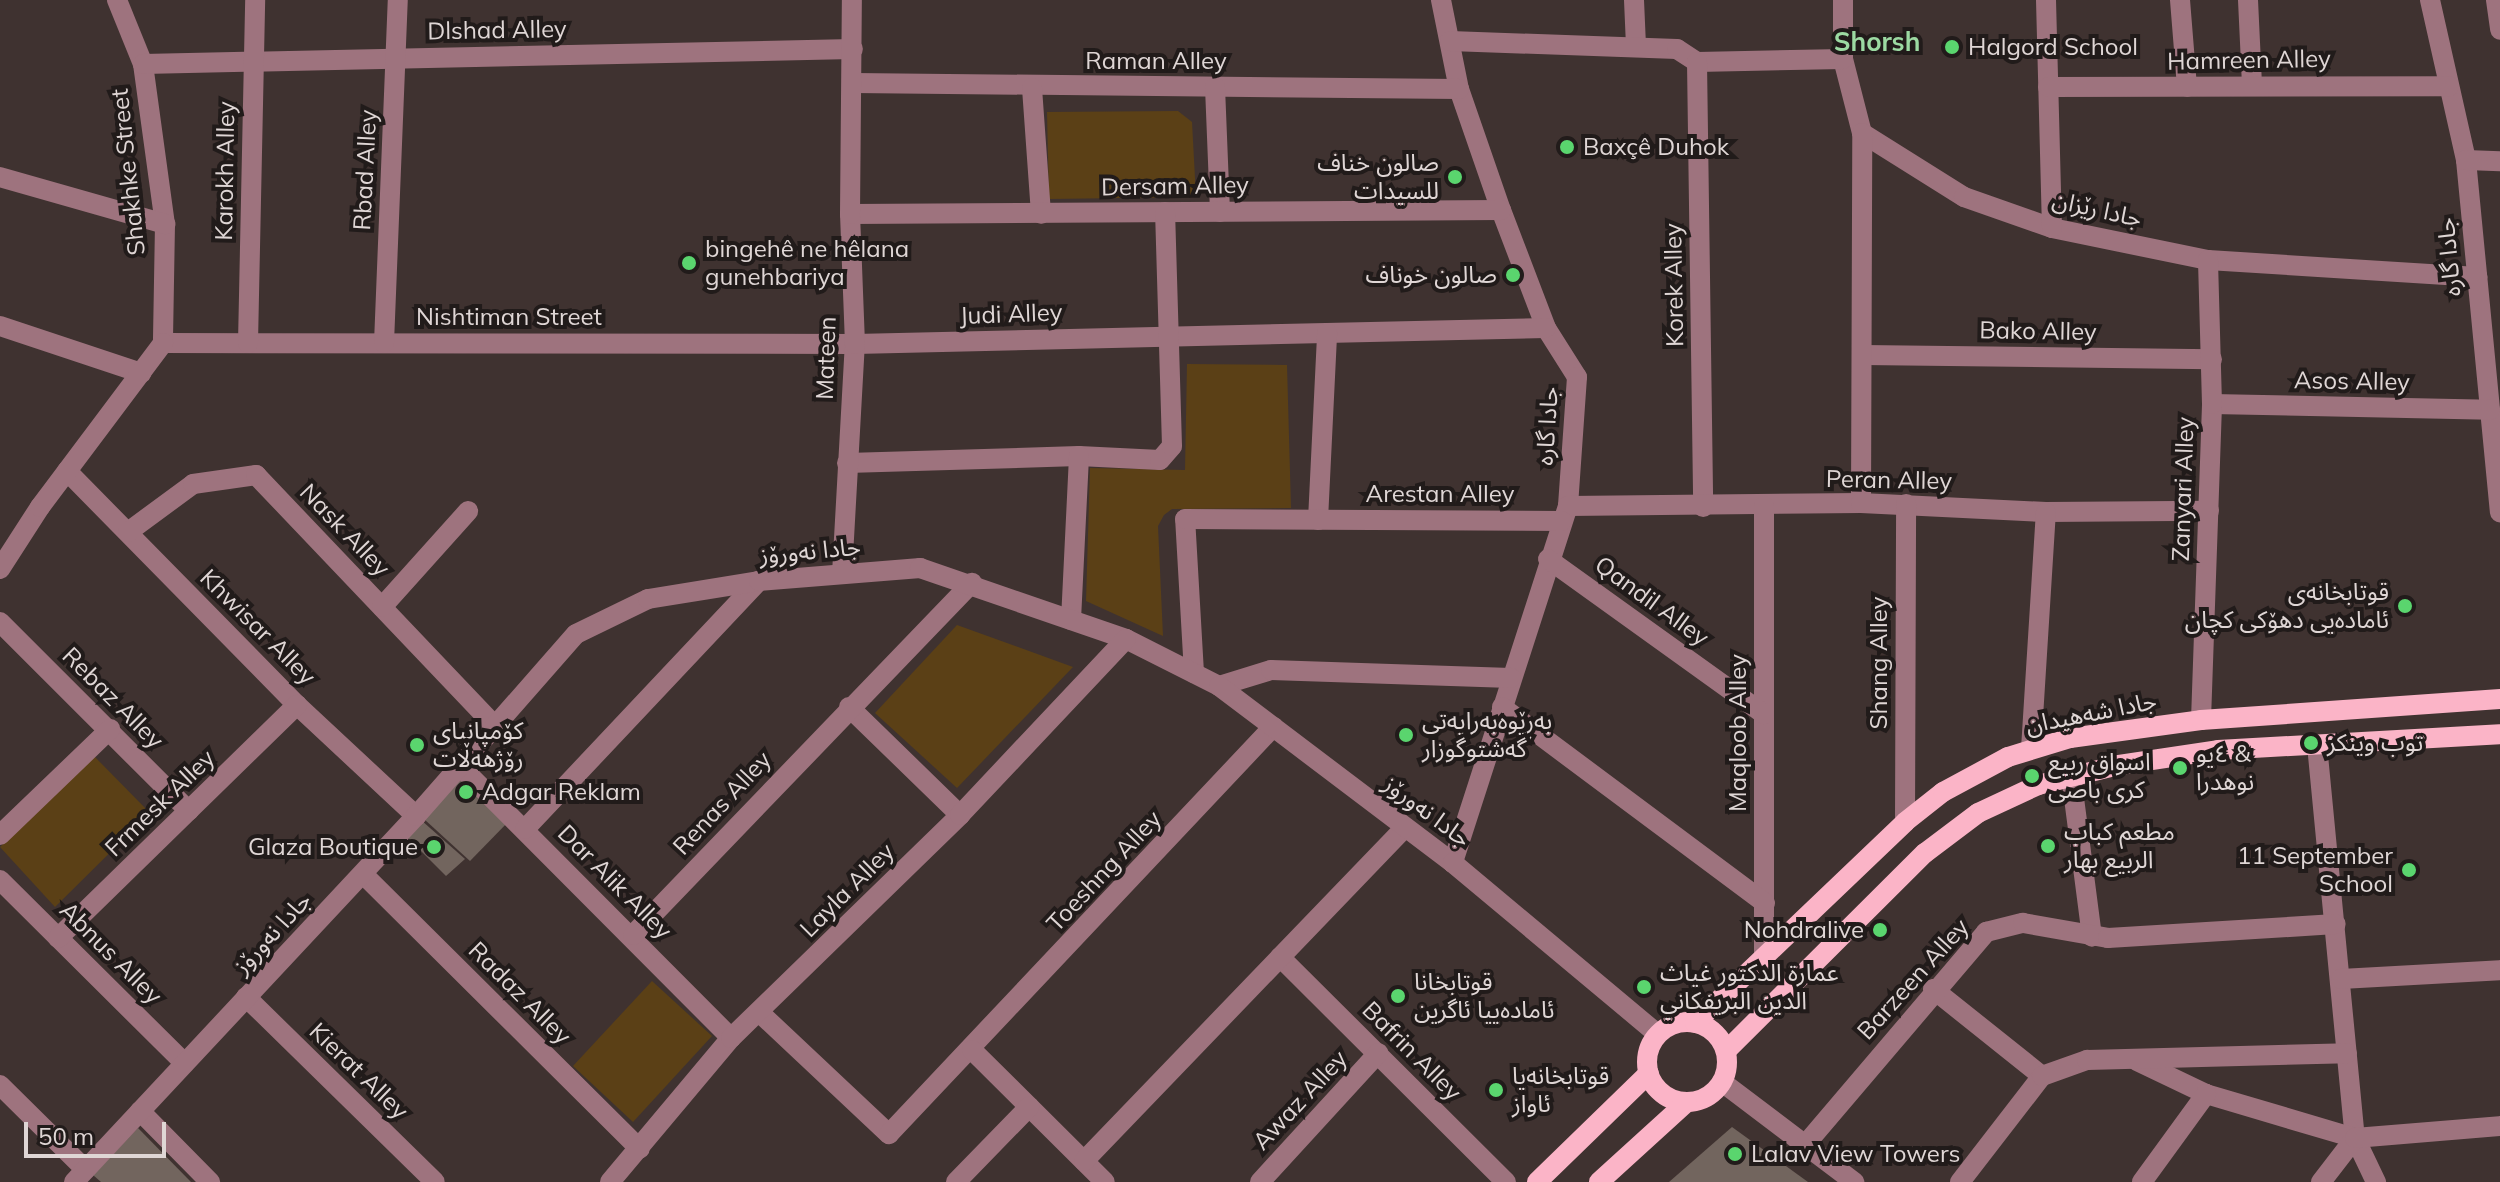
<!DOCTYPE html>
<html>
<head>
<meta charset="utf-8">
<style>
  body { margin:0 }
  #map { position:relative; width:2500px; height:1182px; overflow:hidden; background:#3f3230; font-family:Mulish,"Noto Sans Arabic",sans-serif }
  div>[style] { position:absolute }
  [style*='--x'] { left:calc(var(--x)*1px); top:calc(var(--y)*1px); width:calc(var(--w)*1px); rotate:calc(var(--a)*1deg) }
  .green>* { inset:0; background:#5b4016 }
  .building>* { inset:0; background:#72655e }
  .minor>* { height:20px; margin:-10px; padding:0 10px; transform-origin:10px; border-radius:10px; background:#9e737e }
  .major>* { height:20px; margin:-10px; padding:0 10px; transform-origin:10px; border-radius:10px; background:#fbb4c7 }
  .major>.ring { margin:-10px; padding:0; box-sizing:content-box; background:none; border:20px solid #fbb4c7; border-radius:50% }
  .dots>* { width:22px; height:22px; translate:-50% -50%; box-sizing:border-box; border:4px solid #211b1a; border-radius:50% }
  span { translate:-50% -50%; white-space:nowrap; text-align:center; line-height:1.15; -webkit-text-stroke:8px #211b1a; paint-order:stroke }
  .street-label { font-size:24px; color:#dfd6d5 }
  .poi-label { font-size:24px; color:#dfd6d5 }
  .left { translate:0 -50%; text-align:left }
  .right { translate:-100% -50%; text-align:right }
  .neighbourhood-label { font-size:26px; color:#9cdaa2; font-weight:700 }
  .scale { position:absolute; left:24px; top:1122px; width:142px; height:36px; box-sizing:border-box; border:4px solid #dfd6d5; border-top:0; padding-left:10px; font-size:24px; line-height:28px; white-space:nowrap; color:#dfd6d5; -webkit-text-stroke:6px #211b1a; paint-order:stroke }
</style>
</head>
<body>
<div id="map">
  <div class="green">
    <div style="clip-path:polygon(1178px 111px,1192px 122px,1196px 197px,1049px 199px,1047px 112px)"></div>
    <div style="clip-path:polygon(1187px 364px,1287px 365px,1291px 508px,1172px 509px,1164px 515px,1158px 526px,1163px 636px,1086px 601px,1090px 468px,1185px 470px)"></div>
    <div style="clip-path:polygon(957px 625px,1073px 667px,957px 788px,875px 713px)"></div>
    <div style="clip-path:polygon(93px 755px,150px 813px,55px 907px,0 847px)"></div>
    <div style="clip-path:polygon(652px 981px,712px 1036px,633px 1122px,573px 1066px)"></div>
  </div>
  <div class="building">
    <div style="clip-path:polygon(462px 768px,513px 817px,470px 861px,424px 819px)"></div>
    <div style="clip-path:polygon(421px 820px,465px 859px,446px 876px,406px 836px)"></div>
    <div style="clip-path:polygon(1732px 1127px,1808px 1182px,1669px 1182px)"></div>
    <div style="clip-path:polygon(138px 1128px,191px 1182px,101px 1182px,93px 1175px)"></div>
  </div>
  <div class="minor">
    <div style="--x:117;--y:0;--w:69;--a:67.9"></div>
    <div style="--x:143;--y:64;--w:162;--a:82.2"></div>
    <div style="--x:165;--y:224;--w:119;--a:91"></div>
    <div style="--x:1441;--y:0;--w:91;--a:78.6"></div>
    <div style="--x:1459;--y:89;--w:128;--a:70.9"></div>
    <div style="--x:1501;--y:210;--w:126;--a:69.1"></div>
    <div style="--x:1546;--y:328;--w:58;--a:57.7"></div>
    <div style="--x:1577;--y:377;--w:129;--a:94"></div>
    <div style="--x:1568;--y:506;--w:375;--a:107.9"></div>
    <div style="--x:1634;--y:0;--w:46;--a:87.5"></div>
    <div style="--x:1843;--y:0;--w:59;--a:90"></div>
    <div style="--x:1843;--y:59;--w:76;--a:75.6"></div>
    <div style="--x:1862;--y:133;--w:120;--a:32.1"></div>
    <div style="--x:1964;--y:197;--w:93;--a:19.4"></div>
    <div style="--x:2052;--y:228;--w:159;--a:11.6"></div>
    <div style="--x:2208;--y:260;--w:270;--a:3.6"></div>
    <div style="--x:2046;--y:0;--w:228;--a:88.5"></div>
    <div style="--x:2180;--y:0;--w:87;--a:85.4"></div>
    <div style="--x:2248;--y:0;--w:84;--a:87.3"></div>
    <div style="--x:2430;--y:0;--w:164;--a:77.3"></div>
    <div style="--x:2466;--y:160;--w:354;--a:84.5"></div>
    <div style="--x:2496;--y:0;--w:30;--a:82"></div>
    <div style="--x:1450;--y:41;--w:227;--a:2"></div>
    <div style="--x:1677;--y:49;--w:24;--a:33"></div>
    <div style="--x:1697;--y:62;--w:146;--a:-1.2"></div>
    <div style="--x:1697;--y:62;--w:445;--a:89.2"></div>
    <div style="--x:143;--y:64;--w:710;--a:-1.21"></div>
    <div style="--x:853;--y:83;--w:606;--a:0.57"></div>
    <div style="--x:1215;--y:87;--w:125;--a:87.7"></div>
    <div style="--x:2048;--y:87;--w:401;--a:-0.1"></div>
    <div style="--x:1032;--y:88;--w:126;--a:85.9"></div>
    <div style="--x:2466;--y:160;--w:34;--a:2"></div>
    <div style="--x:0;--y:177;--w:172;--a:15.9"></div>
    <div style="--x:850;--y:214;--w:651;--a:-0.35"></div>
    <div style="--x:0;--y:326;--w:149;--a:18.4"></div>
    <div style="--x:163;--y:343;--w:692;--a:0.08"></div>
    <div style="--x:855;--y:344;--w:691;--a:-1.33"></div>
    <div style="--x:248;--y:343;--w:343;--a:-88.8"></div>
    <div style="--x:384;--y:343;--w:343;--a:-87.7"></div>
    <div style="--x:1863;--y:355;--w:349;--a:0.7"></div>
    <div style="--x:2212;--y:404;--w:278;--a:1.2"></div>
    <div style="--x:847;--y:463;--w:232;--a:-1.7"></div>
    <div style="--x:1079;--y:456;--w:81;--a:2.8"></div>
    <div style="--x:1160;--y:460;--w:18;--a:-49"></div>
    <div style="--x:1172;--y:446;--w:234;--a:-91.7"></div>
    <div style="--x:67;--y:471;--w:328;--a:45.5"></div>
    <div style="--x:297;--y:705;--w:163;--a:43"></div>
    <div style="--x:1861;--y:503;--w:370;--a:-89.8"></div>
    <div style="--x:1568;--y:506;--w:293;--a:-0.6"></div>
    <div style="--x:1861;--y:503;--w:185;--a:2.8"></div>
    <div style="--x:2046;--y:512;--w:163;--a:-0.4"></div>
    <div style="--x:1764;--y:506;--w:454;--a:90"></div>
    <div style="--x:1318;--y:520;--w:187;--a:-87.2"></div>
    <div style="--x:128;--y:532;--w:81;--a:-36.4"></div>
    <div style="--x:193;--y:484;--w:64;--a:-8.1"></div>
    <div style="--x:256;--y:475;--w:347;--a:46.4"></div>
    <div style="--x:1548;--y:559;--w:266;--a:35.7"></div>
    <div style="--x:0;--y:569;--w:74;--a:-57.2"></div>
    <div style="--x:40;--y:507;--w:205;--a:-53.1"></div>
    <div style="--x:842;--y:574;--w:230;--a:-86.8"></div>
    <div style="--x:855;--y:344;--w:130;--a:-92.2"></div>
    <div style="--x:850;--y:214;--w:214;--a:-89.5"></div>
    <div style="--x:382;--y:607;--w:129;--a:-48.1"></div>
    <div style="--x:1071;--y:620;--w:164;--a:-87.2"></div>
    <div style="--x:0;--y:622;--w:267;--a:45"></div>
    <div style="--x:1194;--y:673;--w:154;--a:-93.3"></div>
    <div style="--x:1185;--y:519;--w:377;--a:0.3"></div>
    <div style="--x:1219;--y:686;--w:54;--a:-17.1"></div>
    <div style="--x:1271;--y:670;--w:240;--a:1.9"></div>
    <div style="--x:849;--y:707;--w:155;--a:44.2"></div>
    <div style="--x:1502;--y:707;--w:328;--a:36.7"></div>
    <div style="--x:2201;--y:720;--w:316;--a:-88"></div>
    <div style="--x:2212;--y:404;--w:144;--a:-91.6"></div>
    <div style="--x:2317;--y:745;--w:395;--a:84.5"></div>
    <div style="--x:2355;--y:1138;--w:49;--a:64.5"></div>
    <div style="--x:2031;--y:749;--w:237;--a:-86.4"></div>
    <div style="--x:460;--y:766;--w:384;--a:45.1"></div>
    <div style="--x:2071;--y:775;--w:163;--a:82.6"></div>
    <div style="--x:1905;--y:822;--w:318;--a:-89.8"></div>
    <div style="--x:525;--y:829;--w:341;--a:-46.7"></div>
    <div style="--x:0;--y:835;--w:153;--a:-43.9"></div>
    <div style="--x:363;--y:874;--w:390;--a:44.8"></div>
    <div style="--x:0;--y:880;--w:260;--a:44.8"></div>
    <div style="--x:633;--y:935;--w:489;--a:-46.1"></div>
    <div style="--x:58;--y:938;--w:334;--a:-44.3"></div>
    <div style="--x:1280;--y:957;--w:319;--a:44.9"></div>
    <div style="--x:2341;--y:979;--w:159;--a:-3.2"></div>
    <div style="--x:1933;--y:989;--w:139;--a:38.6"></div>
    <div style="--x:246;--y:997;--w:264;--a:44.4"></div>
    <div style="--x:760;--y:1013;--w:177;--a:43.2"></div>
    <div style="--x:889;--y:1134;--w:560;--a:-46.67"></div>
    <div style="--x:972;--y:1050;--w:187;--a:44.8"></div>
    <div style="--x:2137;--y:1061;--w:76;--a:25.6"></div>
    <div style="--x:2206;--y:1094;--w:155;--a:16.5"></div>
    <div style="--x:1722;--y:1082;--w:166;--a:37.1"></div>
    <div style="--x:0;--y:1085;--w:120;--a:44.7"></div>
    <div style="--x:140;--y:1111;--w:100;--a:45.4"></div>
    <div style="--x:1805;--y:1145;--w:280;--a:-49.6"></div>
    <div style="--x:1986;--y:932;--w:38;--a:-14"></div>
    <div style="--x:2023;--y:923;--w:86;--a:10"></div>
    <div style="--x:2108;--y:938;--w:228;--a:-3.5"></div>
    <div style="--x:1084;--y:1161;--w:463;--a:-46.1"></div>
    <div style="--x:74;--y:1182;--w:501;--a:-46.94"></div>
    <div style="--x:416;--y:816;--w:242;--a:-48.7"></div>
    <div style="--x:576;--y:634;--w:80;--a:-25.9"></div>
    <div style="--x:648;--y:599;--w:112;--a:-9.2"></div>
    <div style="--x:759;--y:581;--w:162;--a:-4.6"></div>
    <div style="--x:920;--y:568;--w:218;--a:19"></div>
    <div style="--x:1126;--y:639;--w:104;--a:26.8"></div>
    <div style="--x:1219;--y:686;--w:293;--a:37.1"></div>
    <div style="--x:1453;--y:863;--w:265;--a:39.9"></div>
    <div style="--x:610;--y:1182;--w:188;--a:-50"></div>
    <div style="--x:731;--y:1038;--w:320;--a:-44.2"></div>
    <div style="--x:960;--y:815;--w:242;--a:-46.7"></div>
    <div style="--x:956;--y:1182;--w:105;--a:-45.8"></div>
    <div style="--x:1260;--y:1182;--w:175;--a:-47.5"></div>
    <div style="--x:1960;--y:1182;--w:134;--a:-52.3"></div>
    <div style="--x:2042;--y:1076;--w:48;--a:-19.6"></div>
    <div style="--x:2087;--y:1060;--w:260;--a:-1.5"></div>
    <div style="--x:2142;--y:1182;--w:109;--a:-54"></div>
    <div style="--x:2321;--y:1182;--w:56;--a:-52.3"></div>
    <div style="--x:2355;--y:1138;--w:145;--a:-4.7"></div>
  </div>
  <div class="major">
    <div class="ring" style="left:1647px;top:1022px;width:60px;height:60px"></div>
    <div style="--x:1695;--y:1023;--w:291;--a:-43.7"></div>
    <div style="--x:1905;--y:822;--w:48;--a:-38.3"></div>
    <div style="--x:1943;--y:792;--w:74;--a:-28.3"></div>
    <div style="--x:2008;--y:757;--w:65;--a:-17"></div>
    <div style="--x:2070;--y:738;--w:132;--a:-7.8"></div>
    <div style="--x:2201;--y:720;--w:300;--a:-4"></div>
    <div style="--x:1726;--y:1051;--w:281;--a:-44.9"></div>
    <div style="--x:1925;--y:853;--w:66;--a:-37"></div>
    <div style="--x:1978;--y:813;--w:66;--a:-25"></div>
    <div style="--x:2038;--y:785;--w:83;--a:-13.9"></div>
    <div style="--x:2119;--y:765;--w:100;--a:-8.6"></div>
    <div style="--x:2218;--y:750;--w:282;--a:-3.2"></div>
    <div style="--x:1537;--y:1182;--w:156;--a:-44.2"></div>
    <div style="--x:1599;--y:1182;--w:119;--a:-42.3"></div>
  </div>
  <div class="dots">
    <div style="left:1952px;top:47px;background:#5ad56e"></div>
    <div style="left:1567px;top:147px;background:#5ad56e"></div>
    <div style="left:1455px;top:177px;background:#5ad56e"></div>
    <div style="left:689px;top:263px;background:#5ad56e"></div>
    <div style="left:1513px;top:275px;background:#5ad56e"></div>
    <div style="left:2405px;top:606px;background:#5ad56e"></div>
    <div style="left:1406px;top:735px;background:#5ad56e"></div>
    <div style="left:2311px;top:743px;background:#5ad56e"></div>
    <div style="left:417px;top:745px;background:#5ad56e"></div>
    <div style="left:2180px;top:768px;background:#5ad56e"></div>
    <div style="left:2032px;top:776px;background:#5ad56e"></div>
    <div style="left:466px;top:792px;background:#5ad56e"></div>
    <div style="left:2048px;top:846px;background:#5ad56e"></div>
    <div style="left:434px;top:847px;background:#5ad56e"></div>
    <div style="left:2409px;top:870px;background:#5ad56e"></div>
    <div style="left:1880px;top:930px;background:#5ad56e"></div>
    <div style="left:1644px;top:987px;background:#5ad56e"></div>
    <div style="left:1398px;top:996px;background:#5ad56e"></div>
    <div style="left:1496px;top:1090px;background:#5ad56e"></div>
    <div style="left:1735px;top:1154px;background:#5ad56e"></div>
  </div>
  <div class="street-label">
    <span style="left:497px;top:30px;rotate:-1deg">Dlshad Alley</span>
    <span style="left:2249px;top:60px;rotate:-1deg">Hamreen Alley</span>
    <span style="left:1156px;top:61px">Raman Alley</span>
    <span style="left:365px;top:170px;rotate:-87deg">Rbad Alley</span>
    <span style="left:225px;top:171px;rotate:-89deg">Karokh Alley</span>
    <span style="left:128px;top:172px;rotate:-96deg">Shakhke Street</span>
    <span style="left:1175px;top:186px;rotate:-1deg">Dersam Alley</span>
    <span style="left:2097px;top:209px;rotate:13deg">جادا رێزان</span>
    <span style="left:2449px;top:257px;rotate:-95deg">جادا گارە</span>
    <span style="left:1674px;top:285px;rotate:-91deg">Korek Alley</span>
    <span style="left:1011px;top:314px;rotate:-2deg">Judi Alley</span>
    <span style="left:509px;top:317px">Nishtiman Street</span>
    <span style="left:2038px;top:331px;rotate:1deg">Bako Alley</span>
    <span style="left:826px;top:358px;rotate:-88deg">Mateen</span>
    <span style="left:2352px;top:381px;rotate:1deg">Asos Alley</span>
    <span style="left:1547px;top:426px;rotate:-86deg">جادا گارە</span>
    <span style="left:1889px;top:480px;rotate:1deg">Peran Alley</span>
    <span style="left:2183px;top:489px;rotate:-88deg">Zanyari Alley</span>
    <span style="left:1440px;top:494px">Arestan Alley</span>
    <span style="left:345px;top:530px;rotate:46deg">Nask Alley</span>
    <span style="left:810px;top:551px;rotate:-5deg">جادا نەورۆز</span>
    <span style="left:1652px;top:601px;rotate:36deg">Qandil Alley</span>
    <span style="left:258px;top:627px;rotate:45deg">Khwisar Alley</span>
    <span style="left:1879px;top:663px;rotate:-90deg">Shang Alley</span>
    <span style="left:113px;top:698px;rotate:45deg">Rebaz Alley</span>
    <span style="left:2091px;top:713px;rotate:-11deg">جادا شەهیدان</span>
    <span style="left:1738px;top:733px;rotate:-90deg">Maqloob Alley</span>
    <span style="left:160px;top:803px;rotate:-44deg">Frmesk Alley</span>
    <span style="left:722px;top:803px;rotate:-47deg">Renas Alley</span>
    <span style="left:1427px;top:811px;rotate:37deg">جادا نەورۆز</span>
    <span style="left:1104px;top:871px;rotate:-47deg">Toeshng Alley</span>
    <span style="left:615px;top:882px;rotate:45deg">Dar Alik Alley</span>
    <span style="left:847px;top:890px;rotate:-45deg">Layla Alley</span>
    <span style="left:272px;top:933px;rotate:-47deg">جادا نەورۆز</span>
    <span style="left:111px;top:953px;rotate:45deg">Abnus Alley</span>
    <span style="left:1913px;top:979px;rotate:-48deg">Barzeen Alley</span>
    <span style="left:520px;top:993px;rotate:45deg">Radaz Alley</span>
    <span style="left:1412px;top:1051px;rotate:45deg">Bafrin Alley</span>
    <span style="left:359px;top:1071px;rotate:44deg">Kierat Alley</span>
    <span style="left:1300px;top:1100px;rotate:-47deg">Awaz Alley</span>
  </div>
  <div class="poi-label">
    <span class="left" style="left:1968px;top:47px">Halgord School</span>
    <span class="left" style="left:1583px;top:147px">Baxçê Duhok</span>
    <span class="right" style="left:1439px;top:177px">صالون خناف<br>للسيدات</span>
    <span class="left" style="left:705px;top:263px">bingehê ne hêlana<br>gunehbariya</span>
    <span class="right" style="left:1497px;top:275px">صالون خوناف</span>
    <span class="right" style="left:2389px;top:606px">قوتابخانەی<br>ئامادەیی دهۆکی کچان</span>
    <span class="left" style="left:1422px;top:735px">بەڕێوەبەرایەتی<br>گەشتوگوزار</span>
    <span class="left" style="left:433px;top:745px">کۆمپانیای<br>رۆژهەڵات</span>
    <span class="left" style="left:2327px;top:743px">توب وينكز</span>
    <span class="left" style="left:2196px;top:768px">٤يو &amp;<br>نوهدرا</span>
    <span class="left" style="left:2048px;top:776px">اسواق ربيع<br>كرى باصى</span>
    <span class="left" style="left:482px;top:792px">Adgar Reklam</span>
    <span class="left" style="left:2064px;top:846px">مطعم كباب<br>الربيع بهار</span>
    <span class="right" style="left:418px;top:847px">Glaza Boutique</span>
    <span class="right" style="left:2393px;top:870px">11 September<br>School</span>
    <span class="right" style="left:1864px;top:930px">Nohdralive</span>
    <span class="left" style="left:1660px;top:987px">عمارة الدكتور غياث<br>الدين البريفكاني</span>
    <span class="left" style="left:1414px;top:996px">قوتابخانا<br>ئامادەییا ئاگرین</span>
    <span class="left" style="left:1512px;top:1090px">قوتابخانەیا<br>ئاواز</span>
    <span class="left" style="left:1751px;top:1154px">Lalav View Towers</span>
  </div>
  <div class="neighbourhood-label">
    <span style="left:1877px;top:42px">Shorsh</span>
  </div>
  <div class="scale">50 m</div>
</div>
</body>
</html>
